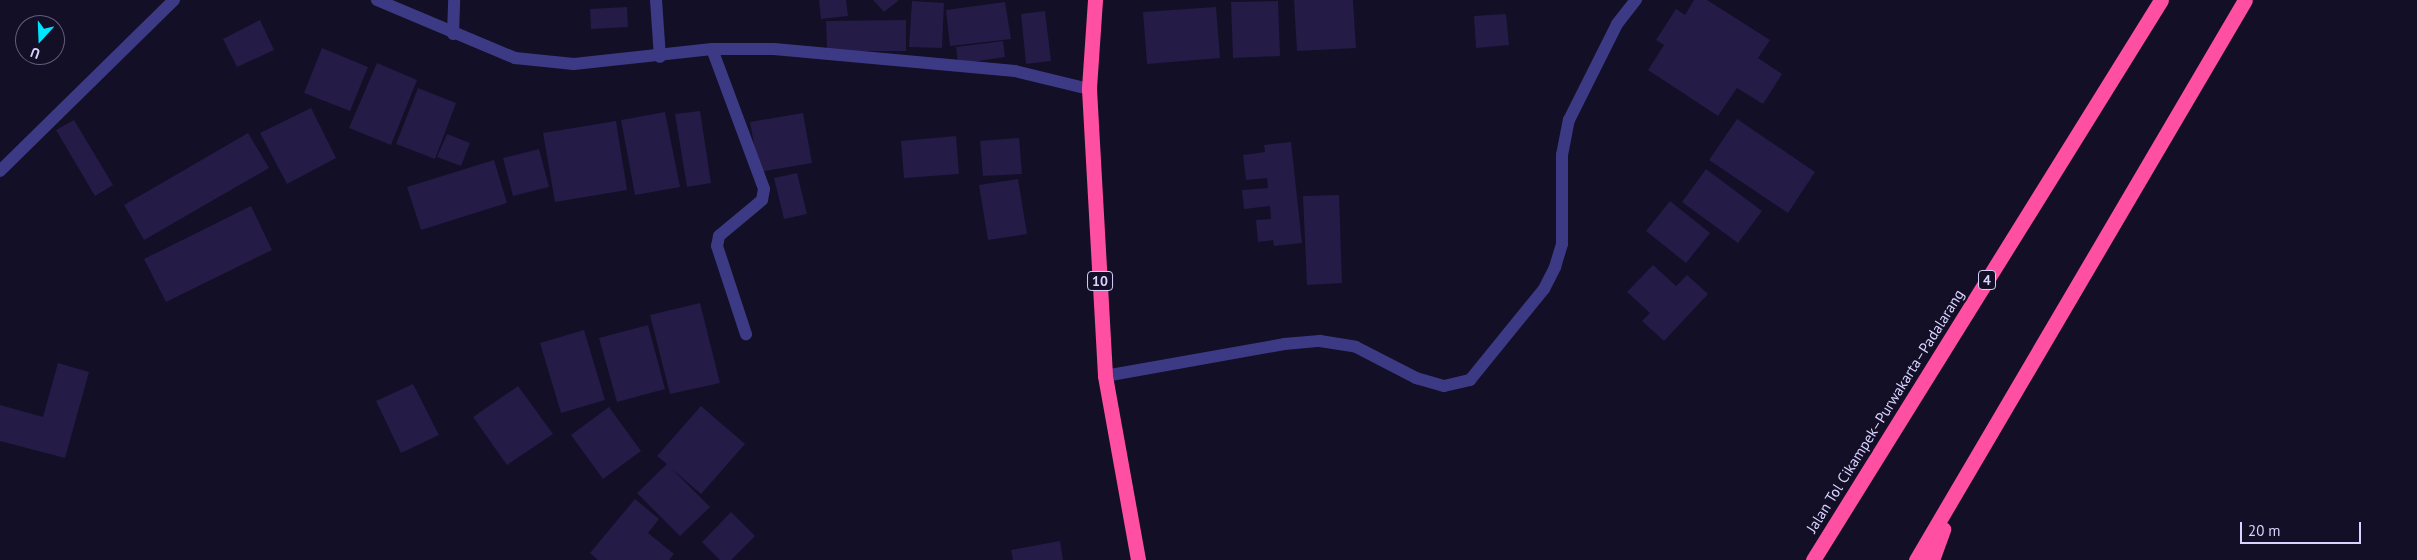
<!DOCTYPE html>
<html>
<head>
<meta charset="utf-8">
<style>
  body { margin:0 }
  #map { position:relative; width:2417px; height:560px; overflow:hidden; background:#130f26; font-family:"PT Sans",sans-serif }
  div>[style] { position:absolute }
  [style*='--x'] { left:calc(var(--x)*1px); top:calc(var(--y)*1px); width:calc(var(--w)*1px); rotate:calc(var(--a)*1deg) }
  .building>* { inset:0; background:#241b47 }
  .street>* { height:12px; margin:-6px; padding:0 6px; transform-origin:6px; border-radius:6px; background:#3d3a85 }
  .highway>* { height:15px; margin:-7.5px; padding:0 7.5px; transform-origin:7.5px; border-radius:7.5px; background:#ff4fa3 }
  span { translate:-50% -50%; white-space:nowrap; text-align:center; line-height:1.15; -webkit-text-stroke:4.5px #130f26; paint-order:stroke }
  .shield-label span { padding:1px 4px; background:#130f26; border:1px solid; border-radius:4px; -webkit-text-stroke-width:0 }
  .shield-label { font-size:14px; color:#d9d4ff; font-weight:700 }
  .street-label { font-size:15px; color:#d9d4ff }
  .north { position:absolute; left:15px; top:15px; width:50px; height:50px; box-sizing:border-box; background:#130f26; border:1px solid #625e7d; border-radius:50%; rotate:200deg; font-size:14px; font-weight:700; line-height:20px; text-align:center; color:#d9d4ff }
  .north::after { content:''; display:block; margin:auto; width:18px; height:22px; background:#00e5ff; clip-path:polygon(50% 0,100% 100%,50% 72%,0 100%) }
  .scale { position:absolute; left:2240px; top:522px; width:121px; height:22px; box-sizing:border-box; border:2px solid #d9d4ff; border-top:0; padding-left:6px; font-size:15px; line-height:18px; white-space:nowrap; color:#d9d4ff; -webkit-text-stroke:4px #130f26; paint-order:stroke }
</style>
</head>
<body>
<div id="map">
  <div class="building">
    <div style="clip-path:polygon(819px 0,846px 0,848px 16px,821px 19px)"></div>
    <div style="clip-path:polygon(873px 0,899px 0,884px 12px)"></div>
    <div style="clip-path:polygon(1294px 0,1353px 0,1356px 48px,1297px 51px)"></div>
    <div style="clip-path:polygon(1694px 0,1707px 0,1770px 40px,1758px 58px,1782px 74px,1763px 104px,1737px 88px,1718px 116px,1648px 70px,1664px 45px,1656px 40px,1676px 9px,1685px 15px)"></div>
    <div style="clip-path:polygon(912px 1px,944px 3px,942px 48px,909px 47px)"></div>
    <div style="clip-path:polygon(1278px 1px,1280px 56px,1233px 58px,1231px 2px)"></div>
    <div style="clip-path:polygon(1005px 2px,1011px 39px,950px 46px,946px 10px)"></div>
    <div style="clip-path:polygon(627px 7px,628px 27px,591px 29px,590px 9px)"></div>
    <div style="clip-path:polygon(1216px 7px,1220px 58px,1147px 64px,1143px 12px)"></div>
    <div style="clip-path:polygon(1045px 11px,1051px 61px,1026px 64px,1021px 14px)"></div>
    <div style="clip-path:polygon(1506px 14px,1509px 45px,1476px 48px,1474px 16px)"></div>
    <div style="clip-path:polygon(260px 20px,274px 50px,237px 67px,223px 39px)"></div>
    <div style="clip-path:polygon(906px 20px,906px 51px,827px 51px,826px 21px)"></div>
    <div style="clip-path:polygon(1003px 41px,1005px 57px,958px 64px,956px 47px)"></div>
    <div style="clip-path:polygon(322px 48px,368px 67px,350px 111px,304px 93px)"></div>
    <div style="clip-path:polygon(377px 63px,417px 80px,391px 145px,349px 128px)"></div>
    <div style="clip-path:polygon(418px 88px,456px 103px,435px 159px,396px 144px)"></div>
    <div style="clip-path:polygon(311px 108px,336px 158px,287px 184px,260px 133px)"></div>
    <div style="clip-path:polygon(700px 111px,711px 183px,687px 187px,675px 114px)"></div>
    <div style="clip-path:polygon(665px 112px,680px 187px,635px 195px,621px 120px)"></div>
    <div style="clip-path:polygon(803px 113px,812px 163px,759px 172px,750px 122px)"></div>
    <div style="clip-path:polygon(1737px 119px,1815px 172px,1788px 213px,1709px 160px)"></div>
    <div style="clip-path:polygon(74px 120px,113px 185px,95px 196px,56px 130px)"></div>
    <div style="clip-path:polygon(616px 121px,627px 190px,555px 202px,543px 133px)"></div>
    <div style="clip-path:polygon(248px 133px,269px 168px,144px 240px,124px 205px)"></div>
    <div style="clip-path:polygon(447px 134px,470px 143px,461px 166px,437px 157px)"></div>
    <div style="clip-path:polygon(956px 136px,959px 174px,904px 178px,901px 141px)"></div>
    <div style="clip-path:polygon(1019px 138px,1022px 174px,983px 176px,980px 141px)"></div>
    <div style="clip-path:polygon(1291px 142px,1302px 243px,1274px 246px,1273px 240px,1258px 242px,1256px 220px,1271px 219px,1270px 206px,1244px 209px,1242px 190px,1268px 188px,1267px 178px,1246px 180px,1243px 155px,1265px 152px,1264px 145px)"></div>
    <div style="clip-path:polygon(539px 149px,549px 187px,513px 196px,503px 158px)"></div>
    <div style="clip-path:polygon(494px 160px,507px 203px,421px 230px,407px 187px)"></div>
    <div style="clip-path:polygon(1706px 169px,1762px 211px,1738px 243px,1682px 202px)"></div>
    <div style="clip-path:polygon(797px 173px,807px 214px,784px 219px,774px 178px)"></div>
    <div style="clip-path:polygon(1018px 179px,1027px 234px,988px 240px,979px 185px)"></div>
    <div style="clip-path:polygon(1339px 195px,1342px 283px,1307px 285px,1303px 196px)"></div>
    <div style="clip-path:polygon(1670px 201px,1710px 233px,1686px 263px,1646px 231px)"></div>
    <div style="clip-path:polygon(251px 206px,272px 250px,166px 302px,144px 259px)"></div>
    <div style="clip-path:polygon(1653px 265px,1676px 286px,1687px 275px,1708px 294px,1664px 341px,1642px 321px,1650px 313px,1627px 292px)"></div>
    <div style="clip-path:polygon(700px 303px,720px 383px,670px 394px,650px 315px)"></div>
    <div style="clip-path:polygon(648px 325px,665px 389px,617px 402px,599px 338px)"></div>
    <div style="clip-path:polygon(584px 330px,605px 400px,561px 413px,540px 343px)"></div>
    <div style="clip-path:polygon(58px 363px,89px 372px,65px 458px,0 441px,0 405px,43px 417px)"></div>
    <div style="clip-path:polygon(413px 384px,439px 435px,401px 453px,376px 401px)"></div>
    <div style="clip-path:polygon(518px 386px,553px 434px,507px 465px,473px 417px)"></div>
    <div style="clip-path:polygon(701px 406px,745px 444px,701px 494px,671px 468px,710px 507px,680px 536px,637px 493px,667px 464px,657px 456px)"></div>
    <div style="clip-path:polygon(609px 407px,641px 451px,603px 479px,571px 435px)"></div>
    <div style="clip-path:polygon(635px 499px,659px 519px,648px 533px,674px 554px,669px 560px,598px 560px,590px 553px)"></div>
    <div style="clip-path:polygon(731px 512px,755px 536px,731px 560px,720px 560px,702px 542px)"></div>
    <div style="clip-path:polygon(1060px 541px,1063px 560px,1013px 560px,1011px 550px)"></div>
  </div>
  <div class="street">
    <div style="--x:377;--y:0;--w:150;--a:22.8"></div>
    <div style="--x:515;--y:58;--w:59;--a:5.8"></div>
    <div style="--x:574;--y:64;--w:139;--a:-6.2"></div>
    <div style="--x:712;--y:49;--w:62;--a:0"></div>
    <div style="--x:774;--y:49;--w:242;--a:5.2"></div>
    <div style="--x:1015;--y:71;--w:76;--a:13.7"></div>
    <div style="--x:656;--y:0;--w:57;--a:86"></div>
    <div style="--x:453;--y:34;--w:34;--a:-88"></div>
    <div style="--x:712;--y:49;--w:149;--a:69.6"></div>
    <div style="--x:764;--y:189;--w:11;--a:100"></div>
    <div style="--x:762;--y:200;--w:56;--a:140.1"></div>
    <div style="--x:719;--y:236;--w:10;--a:101"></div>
    <div style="--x:717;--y:246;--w:93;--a:71.8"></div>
    <div style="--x:0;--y:171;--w:244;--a:-44.5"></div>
    <div style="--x:1105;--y:376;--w:182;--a:-10.1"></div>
    <div style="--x:1284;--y:344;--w:36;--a:-5"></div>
    <div style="--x:1320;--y:341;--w:36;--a:9"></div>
    <div style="--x:1356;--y:347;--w:68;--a:27.3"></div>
    <div style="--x:1416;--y:378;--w:29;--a:16"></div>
    <div style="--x:1444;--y:386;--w:27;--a:-13"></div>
    <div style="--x:1470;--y:380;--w:117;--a:-50.9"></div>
    <div style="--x:1544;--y:289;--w:25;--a:-63"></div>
    <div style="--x:1555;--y:267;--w:24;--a:-73"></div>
    <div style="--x:1562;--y:244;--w:89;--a:-90"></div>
    <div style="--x:1562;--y:155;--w:36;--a:-79"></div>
    <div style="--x:1569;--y:120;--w:107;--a:-63.4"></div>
    <div style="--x:1617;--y:24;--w:31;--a:-52"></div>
  </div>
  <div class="highway">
    <div style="--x:1095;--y:0;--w:89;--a:93.9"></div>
    <div style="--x:1089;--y:89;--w:287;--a:86.8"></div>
    <div style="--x:1105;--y:376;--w:187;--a:79.8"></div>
    <div style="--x:1813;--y:560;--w:659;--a:-58.14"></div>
    <div style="--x:1916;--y:560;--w:649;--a:-59.57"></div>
    <div style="--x:1932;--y:560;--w:33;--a:-70"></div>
  </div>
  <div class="shield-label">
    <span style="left:1987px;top:280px">4</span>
    <span style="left:1100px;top:281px">10</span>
  </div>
  <div class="street-label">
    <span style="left:1885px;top:411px;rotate:-58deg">Jalan Tol Cikampek–Purwakarta–Padalarang</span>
  </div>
  <div class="north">U</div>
  <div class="scale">20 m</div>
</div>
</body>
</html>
